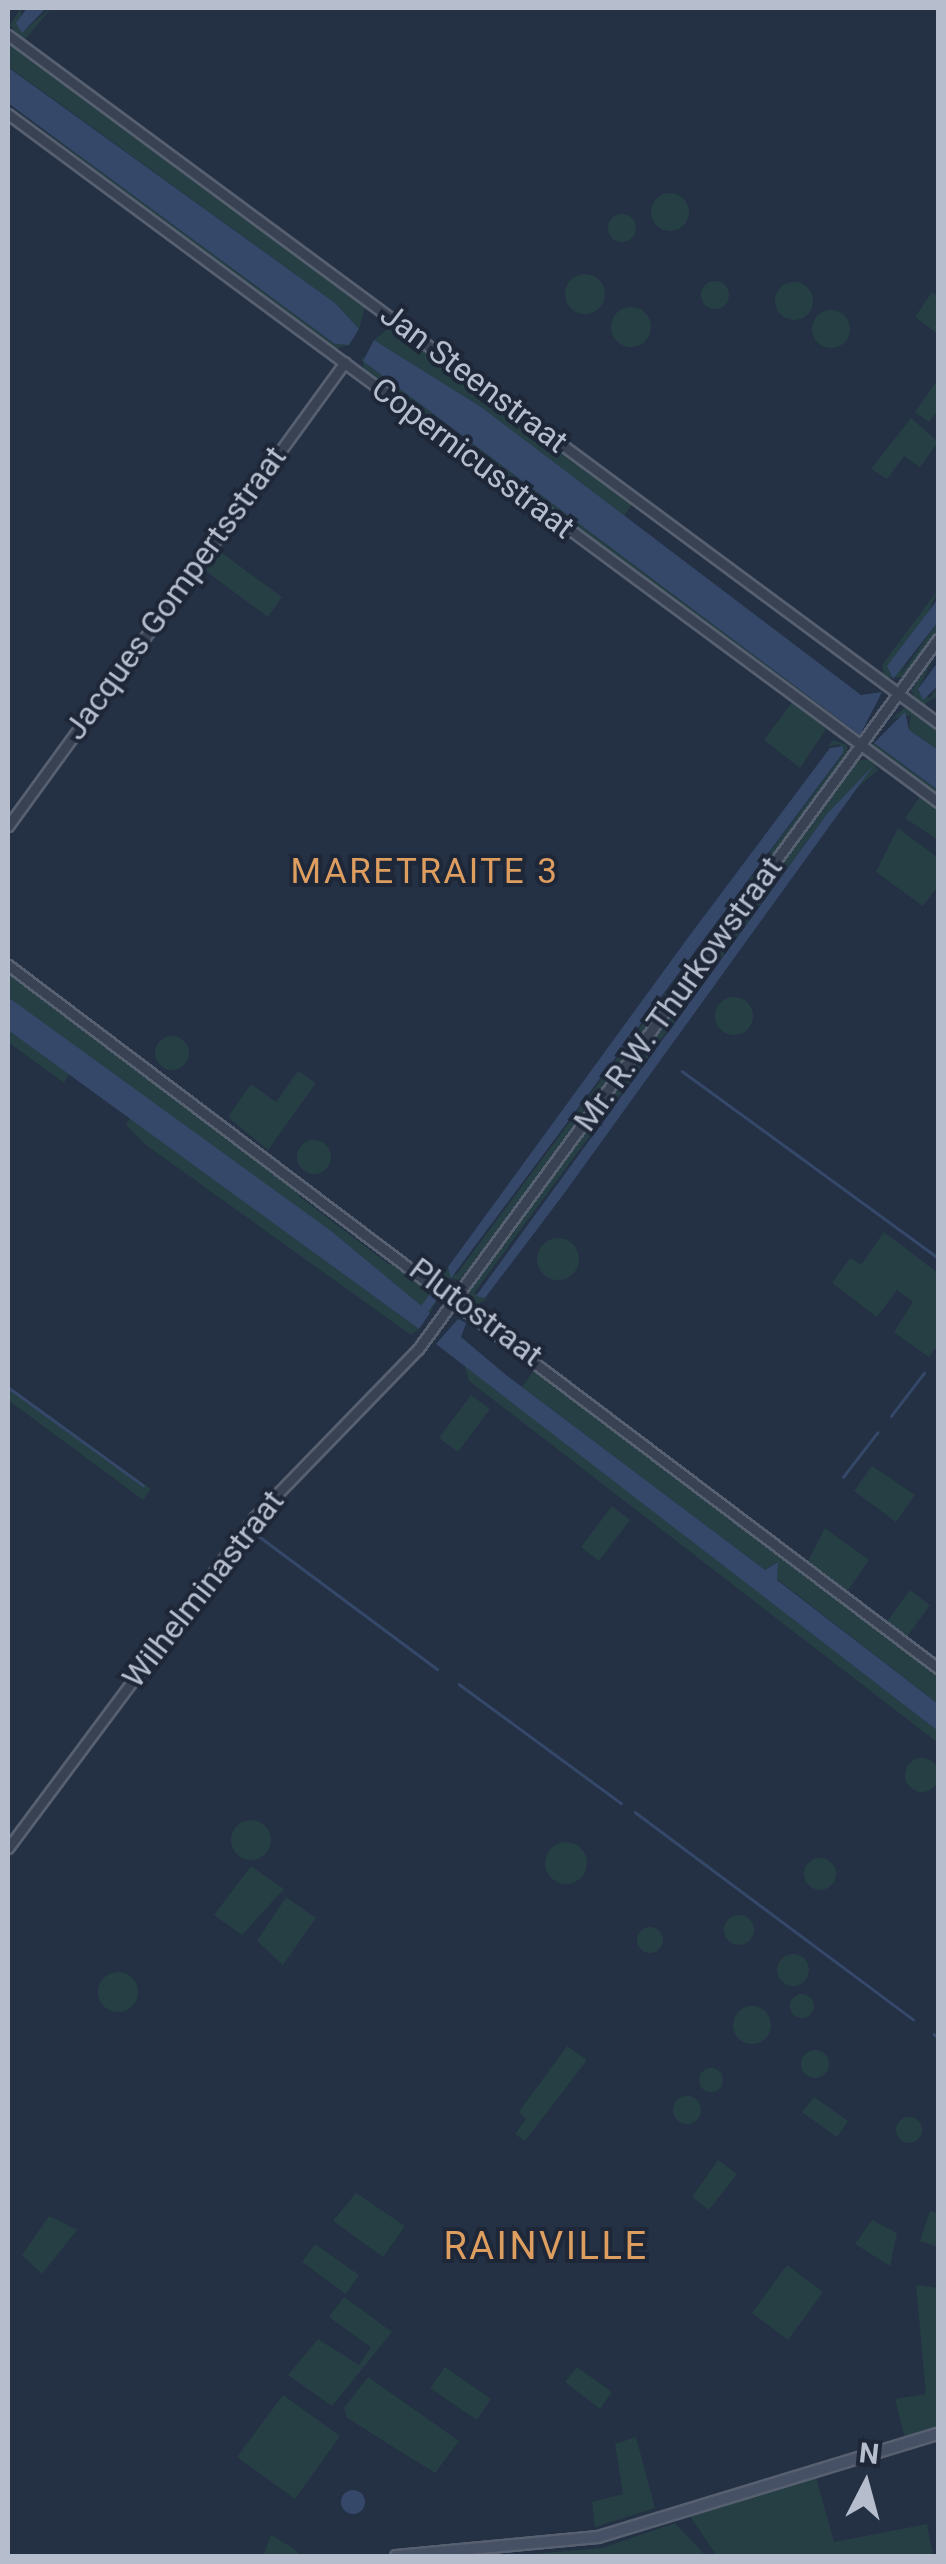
<!DOCTYPE html>
<html>
<head>
<meta charset="utf-8">
<style>
  body { margin:0 }
  #map { position:relative; width:946px; height:2564px; overflow:hidden; background:#243043; font-family:Roboto,sans-serif }
  div>[style] { position:absolute }
  [style*='--x'] { left:calc(var(--x)*1px); top:calc(var(--y)*1px); width:calc(var(--w)*1px); rotate:calc(var(--a)*1deg) }
  .green>* { inset:0; background:#263f44 }
  .round { border-radius:50% }
  .water>* { inset:0; background:#35486a }
  .stream>* { height:2.5px; margin:-1.25px; padding:0 1.25px; transform-origin:1.25px; border-radius:1.25px; background:#35486a }
  .canal>* { height:9px; margin:-4.5px; padding:0 4.5px; transform-origin:4.5px; border-radius:4.5px; background:#35486a }
  .roads { filter:drop-shadow(2px 0 #576070) drop-shadow(-2px 0 #576070) drop-shadow(0 2px #576070) drop-shadow(0 -2px #576070) }
  .tertiary>* { height:9px; margin:-4.5px; padding:0 4.5px; transform-origin:4.5px; border-radius:4.5px; background:#394253 }
  .secondary>* { height:10px; margin:-5px; padding:0 5px; transform-origin:5px; border-radius:5px; background:#475166 }
  span { translate:-50% -50%; white-space:nowrap; text-align:center; line-height:1.15; -webkit-text-stroke:8px #1e2738; paint-order:stroke }
  .street-label { font-size:32px; color:#b6becd }
  .neighbourhood-label { font-size:35px; color:#dd9e60; letter-spacing:2.5px }
  .quarter-label { font-size:38px; color:#dd9e60; letter-spacing:2.5px }
  .frame { position:absolute; inset:0; border:10px solid #b6becd; pointer-events:none }
  .north { position:absolute; left:816px; top:2434px; width:100px; height:100px; -webkit-text-stroke:8px #1e2738; paint-order:stroke; rotate:6deg; font-size:28px; font-weight:700; line-height:40px; text-align:center; color:#b6becd }
  .north::after { content:''; display:block; margin:auto; width:35px; height:45px; background:#b6becd; clip-path:polygon(50% 0,100% 100%,50% 72%,0 100%) }
</style>
</head>
<body>
<div id="map">
  <div class="green">
    <div style="clip-path:polygon(21px 8px,22px 32px,51px 8px,24px 41px,10px 25px)"></div>
    <div style="clip-path:polygon(8px 39px,366px 304px,359px 329px,335px 303px,9px 67px)"></div>
    <div style="clip-path:polygon(8px 103px,335px 344px,349px 345px,334px 349px,271px 304px)"></div>
    <div class="round" style="left:651px;top:193px;width:38px;height:38px"></div>
    <div class="round" style="left:608px;top:214px;width:28px;height:28px"></div>
    <div class="round" style="left:565px;top:274px;width:40px;height:40px"></div>
    <div class="round" style="left:701px;top:281px;width:28px;height:28px"></div>
    <div class="round" style="left:775px;top:282px;width:38px;height:38px"></div>
    <div style="clip-path:polygon(932px 292px,938px 297px,938px 334px,915px 317px)"></div>
    <div class="round" style="left:611px;top:307px;width:40px;height:40px"></div>
    <div class="round" style="left:812px;top:310px;width:38px;height:38px"></div>
    <div style="clip-path:polygon(395px 323px,450px 375px,456px 369px,634px 502px,621px 520px,481px 407px,374px 340px)"></div>
    <div style="clip-path:polygon(361px 356px,434px 415px,431px 420px,365px 371px)"></div>
    <div style="clip-path:polygon(938px 379px,938px 410px,929px 422px,915px 412px)"></div>
    <div style="clip-path:polygon(911px 418px,938px 442px,920px 467px,904px 456px,887px 479px,871px 469px)"></div>
    <div style="clip-path:polygon(463px 436px,860px 735px,461px 443px)"></div>
    <div style="clip-path:polygon(214px 547px,282px 597px,268px 617px,199px 566px)"></div>
    <div style="clip-path:polygon(938px 590px,901px 674px,938px 622px,938px 632px,905px 677px,885px 678px,882px 665px)"></div>
    <div style="clip-path:polygon(938px 650px,918px 689px,930px 698px,938px 686px,938px 696px,921px 706px,911px 691px)"></div>
    <div style="clip-path:polygon(793px 701px,826px 729px,800px 768px,764px 740px)"></div>
    <div style="clip-path:polygon(904px 708px,938px 728px,938px 750px,909px 730px,911px 715px,892px 719px)"></div>
    <div style="clip-path:polygon(833px 740px,847px 745px,848px 756px,460px 1280px,441px 1277px,448px 1267px,456px 1275px,843px 754px,839px 744px,828px 747px)"></div>
    <div style="clip-path:polygon(874px 743px,938px 790px,938px 796px,870px 747px)"></div>
    <div style="clip-path:polygon(870px 759px,878px 770px,827px 814px,474px 1293px,487px 1299px,476px 1305px,467px 1292px,855px 761px)"></div>
    <div style="clip-path:polygon(922px 794px,938px 806px,938px 840px,905px 818px)"></div>
    <div style="clip-path:polygon(898px 828px,938px 858px,938px 886px,923px 906px,876px 872px)"></div>
    <div style="clip-path:polygon(8px 971px,303px 1188px,299px 1196px,390px 1265px,396px 1258px,440px 1293px,430px 1313px,8px 997px)"></div>
    <div class="round" style="left:715px;top:997px;width:38px;height:38px"></div>
    <div style="clip-path:polygon(8px 1030px,69px 1074px,64px 1083px,8px 1042px)"></div>
    <div class="round" style="left:155px;top:1036px;width:34px;height:34px"></div>
    <div style="clip-path:polygon(298px 1071px,316px 1083px,268px 1150px,228px 1117px,251px 1084px,276px 1102px)"></div>
    <div style="clip-path:polygon(130px 1118px,419px 1329px,411px 1335px,146px 1145px,126px 1125px)"></div>
    <div class="round" style="left:297px;top:1140px;width:34px;height:34px"></div>
    <div style="clip-path:polygon(884px 1232px,938px 1273px,938px 1345px,929px 1357px,894px 1332px,913px 1302px,897px 1290px,877px 1317px,832px 1283px,850px 1258px,861px 1265px)"></div>
    <div class="round" style="left:537px;top:1238px;width:42px;height:42px"></div>
    <div style="clip-path:polygon(464px 1364px,938px 1731px,938px 1743px,469px 1381px)"></div>
    <div style="clip-path:polygon(538px 1365px,938px 1672px,938px 1704px,777px 1579px,777px 1562px,765px 1570px,522px 1387px)"></div>
    <div style="clip-path:polygon(8px 1387px,151px 1489px,143px 1500px,8px 1400px)"></div>
    <div style="clip-path:polygon(471px 1395px,490px 1409px,458px 1452px,439px 1438px)"></div>
    <div style="clip-path:polygon(872px 1466px,915px 1495px,896px 1522px,854px 1491px)"></div>
    <div style="clip-path:polygon(612px 1506px,630px 1520px,599px 1561px,581px 1547px)"></div>
    <div style="clip-path:polygon(825px 1528px,869px 1560px,847px 1592px,808px 1561px)"></div>
    <div style="clip-path:polygon(910px 1590px,930px 1605px,906px 1638px,885px 1624px)"></div>
    <div class="round" style="left:905px;top:1758px;width:34px;height:34px"></div>
    <div class="round" style="left:231px;top:1820px;width:40px;height:40px"></div>
    <div class="round" style="left:545px;top:1842px;width:42px;height:42px"></div>
    <div class="round" style="left:804px;top:1858px;width:32px;height:32px"></div>
    <div style="clip-path:polygon(251px 1866px,284px 1889px,242px 1935px,214px 1915px)"></div>
    <div style="clip-path:polygon(286px 1897px,316px 1918px,283px 1965px,257px 1941px)"></div>
    <div class="round" style="left:724px;top:1915px;width:30px;height:30px"></div>
    <div class="round" style="left:637px;top:1927px;width:26px;height:26px"></div>
    <div class="round" style="left:777px;top:1954px;width:32px;height:32px"></div>
    <div class="round" style="left:98px;top:1972px;width:40px;height:40px"></div>
    <div class="round" style="left:790px;top:1994px;width:24px;height:24px"></div>
    <div class="round" style="left:733px;top:2006px;width:38px;height:38px"></div>
    <div style="clip-path:polygon(567px 2046px,587px 2060px,525px 2141px,515px 2134px,526px 2119px,519px 2112px)"></div>
    <div class="round" style="left:801px;top:2050px;width:28px;height:28px"></div>
    <div class="round" style="left:699px;top:2068px;width:24px;height:24px"></div>
    <div class="round" style="left:673px;top:2096px;width:28px;height:28px"></div>
    <div style="clip-path:polygon(814px 2097px,848px 2121px,837px 2137px,802px 2112px)"></div>
    <div class="round" style="left:896px;top:2117px;width:26px;height:26px"></div>
    <div style="clip-path:polygon(718px 2160px,737px 2174px,709px 2210px,692px 2197px)"></div>
    <div style="clip-path:polygon(356px 2193px,405px 2226px,383px 2257px,333px 2221px)"></div>
    <div style="clip-path:polygon(930px 2211px,938px 2213px,938px 2247px,920px 2241px)"></div>
    <div style="clip-path:polygon(49px 2216px,77px 2230px,42px 2274px,22px 2255px)"></div>
    <div style="clip-path:polygon(872px 2220px,897px 2233px,890px 2266px,855px 2244px)"></div>
    <div style="clip-path:polygon(315px 2244px,359px 2275px,346px 2294px,302px 2262px)"></div>
    <div style="clip-path:polygon(787px 2265px,823px 2292px,788px 2340px,752px 2313px)"></div>
    <div style="clip-path:polygon(916px 2285px,938px 2288px,938px 2431px,905px 2438px,895px 2399px,926px 2394px)"></div>
    <div style="clip-path:polygon(344px 2297px,392px 2332px,332px 2406px,288px 2375px,318px 2339px,359px 2365px,371px 2347px,329px 2317px)"></div>
    <div style="clip-path:polygon(445px 2367px,491px 2399px,477px 2420px,430px 2388px)"></div>
    <div style="clip-path:polygon(577px 2367px,612px 2392px,600px 2409px,565px 2382px)"></div>
    <div style="clip-path:polygon(368px 2377px,459px 2441px,435px 2473px,347px 2418px,344px 2408px)"></div>
    <div style="clip-path:polygon(283px 2395px,340px 2436px,295px 2499px,237px 2457px)"></div>
    <div style="clip-path:polygon(636px 2437px,655px 2508px,595px 2527px,592px 2502px,623px 2494px,615px 2444px)"></div>
    <div style="clip-path:polygon(815px 2474px,834px 2542px,927px 2524px,933px 2556px,717px 2556px,689px 2515px)"></div>
    <div style="clip-path:polygon(675px 2523px,706px 2556px,509px 2556px,602px 2548px)"></div>
    <div style="clip-path:polygon(271px 2535px,293px 2548px,301px 2556px,263px 2556px)"></div>
  </div>
  <div class="water">
    <div style="clip-path:polygon(27px 8px,46px 8px,22px 33px,16px 23px)"></div>
    <div style="clip-path:polygon(8px 44px,9px 68px,335px 303px,359px 329px,349px 345px,335px 344px,8px 103px)"></div>
    <div style="clip-path:polygon(374px 340px,481px 407px,861px 695px,882px 692px,860px 735px,363px 361px)"></div>
    <div style="clip-path:polygon(938px 599px,938px 622px,893px 679px,887px 666px)"></div>
    <div style="clip-path:polygon(938px 662px,938px 686px,923px 700px,918px 689px)"></div>
    <div style="clip-path:polygon(905px 712px,909px 730px,938px 750px,938px 790px,874px 743px)"></div>
    <div style="clip-path:polygon(843px 746px,843px 753px,451px 1278px,448px 1267px,687px 939px,830px 748px)"></div>
    <div style="clip-path:polygon(873px 766px,563px 1195px,485px 1298px,476px 1296px,827px 814px)"></div>
    <div style="clip-path:polygon(8px 997px,331px 1231px,430px 1313px,419px 1329px,8px 1030px)"></div>
    <div style="clip-path:polygon(458px 1319px,466px 1323px,461px 1337px,506px 1375px,765px 1570px,778px 1562px,777px 1580px,938px 1704px,938px 1731px,436px 1344px)"></div>
    <div class="round" style="left:341px;top:2490px;width:24px;height:24px"></div>
  </div>
  <div class="stream">
    <div style="--x:682;--y:1071;--w:317;--a:36.1"></div>
    <div style="--x:937;--y:1355;--w:2;--a:-63"></div>
    <div style="--x:8;--y:1387;--w:167;--a:36"></div>
    <div style="--x:891;--y:1416;--w:54;--a:-52.5"></div>
    <div style="--x:843;--y:1477;--w:56;--a:-52.3"></div>
    <div style="--x:256;--y:1534;--w:226;--a:36.7"></div>
    <div style="--x:459;--y:1684;--w:201;--a:36.3"></div>
    <div style="--x:635;--y:1812;--w:347;--a:36.7"></div>
    <div style="--x:934;--y:2034;--w:5;--a:37"></div>
  </div>
  <div class="canal">
    <div style="--x:419;--y:1315;--w:21;--a:-53"></div>
  </div>
  <div class="roads">
    <div class="tertiary">
      <div style="--x:8;--y:35;--w:1157;--a:36.49"></div>
      <div style="--x:8;--y:114;--w:1157;--a:36.49"></div>
      <div style="--x:8;--y:826;--w:573;--a:-54.01"></div>
      <div style="--x:8;--y:965;--w:1166;--a:37.09"></div>
      <div style="--x:8;--y:1848;--w:412;--a:-53.3"></div>
      <div style="--x:254;--y:1518;--w:235;--a:-45.9"></div>
      <div style="--x:418;--y:1349;--w:880;--a:-53.78"></div>
    </div>
    <div class="secondary">
      <div style="--x:396;--y:2556;--w:203;--a:-5.4"></div>
      <div style="--x:598;--y:2537;--w:355;--a:-16.9"></div>
    </div>
  </div>
  <div class="street-label">
    <span style="left:474px;top:378px;rotate:37deg">Jan Steenstraat</span>
    <span style="left:473px;top:458px;rotate:37deg">Copernicusstraat</span>
    <span style="left:175px;top:593px;rotate:-54deg">Jacques Gompertsstraat</span>
    <span style="left:678px;top:994px;rotate:-54deg">Mr. R.W. Thurkowstraat</span>
    <span style="left:476px;top:1312px;rotate:37deg">Plutostraat</span>
    <span style="left:203px;top:1589px;rotate:-52deg">Wilhelminastraat</span>
  </div>
  <div class="neighbourhood-label">
    <span style="left:425px;top:872px">MARETRAITE 3</span>
  </div>
  <div class="quarter-label">
    <span style="left:546px;top:2247px">RAINVILLE</span>
  </div>
  <div class="frame"></div>
  <div class="north">N</div>
</div>
</body>
</html>
